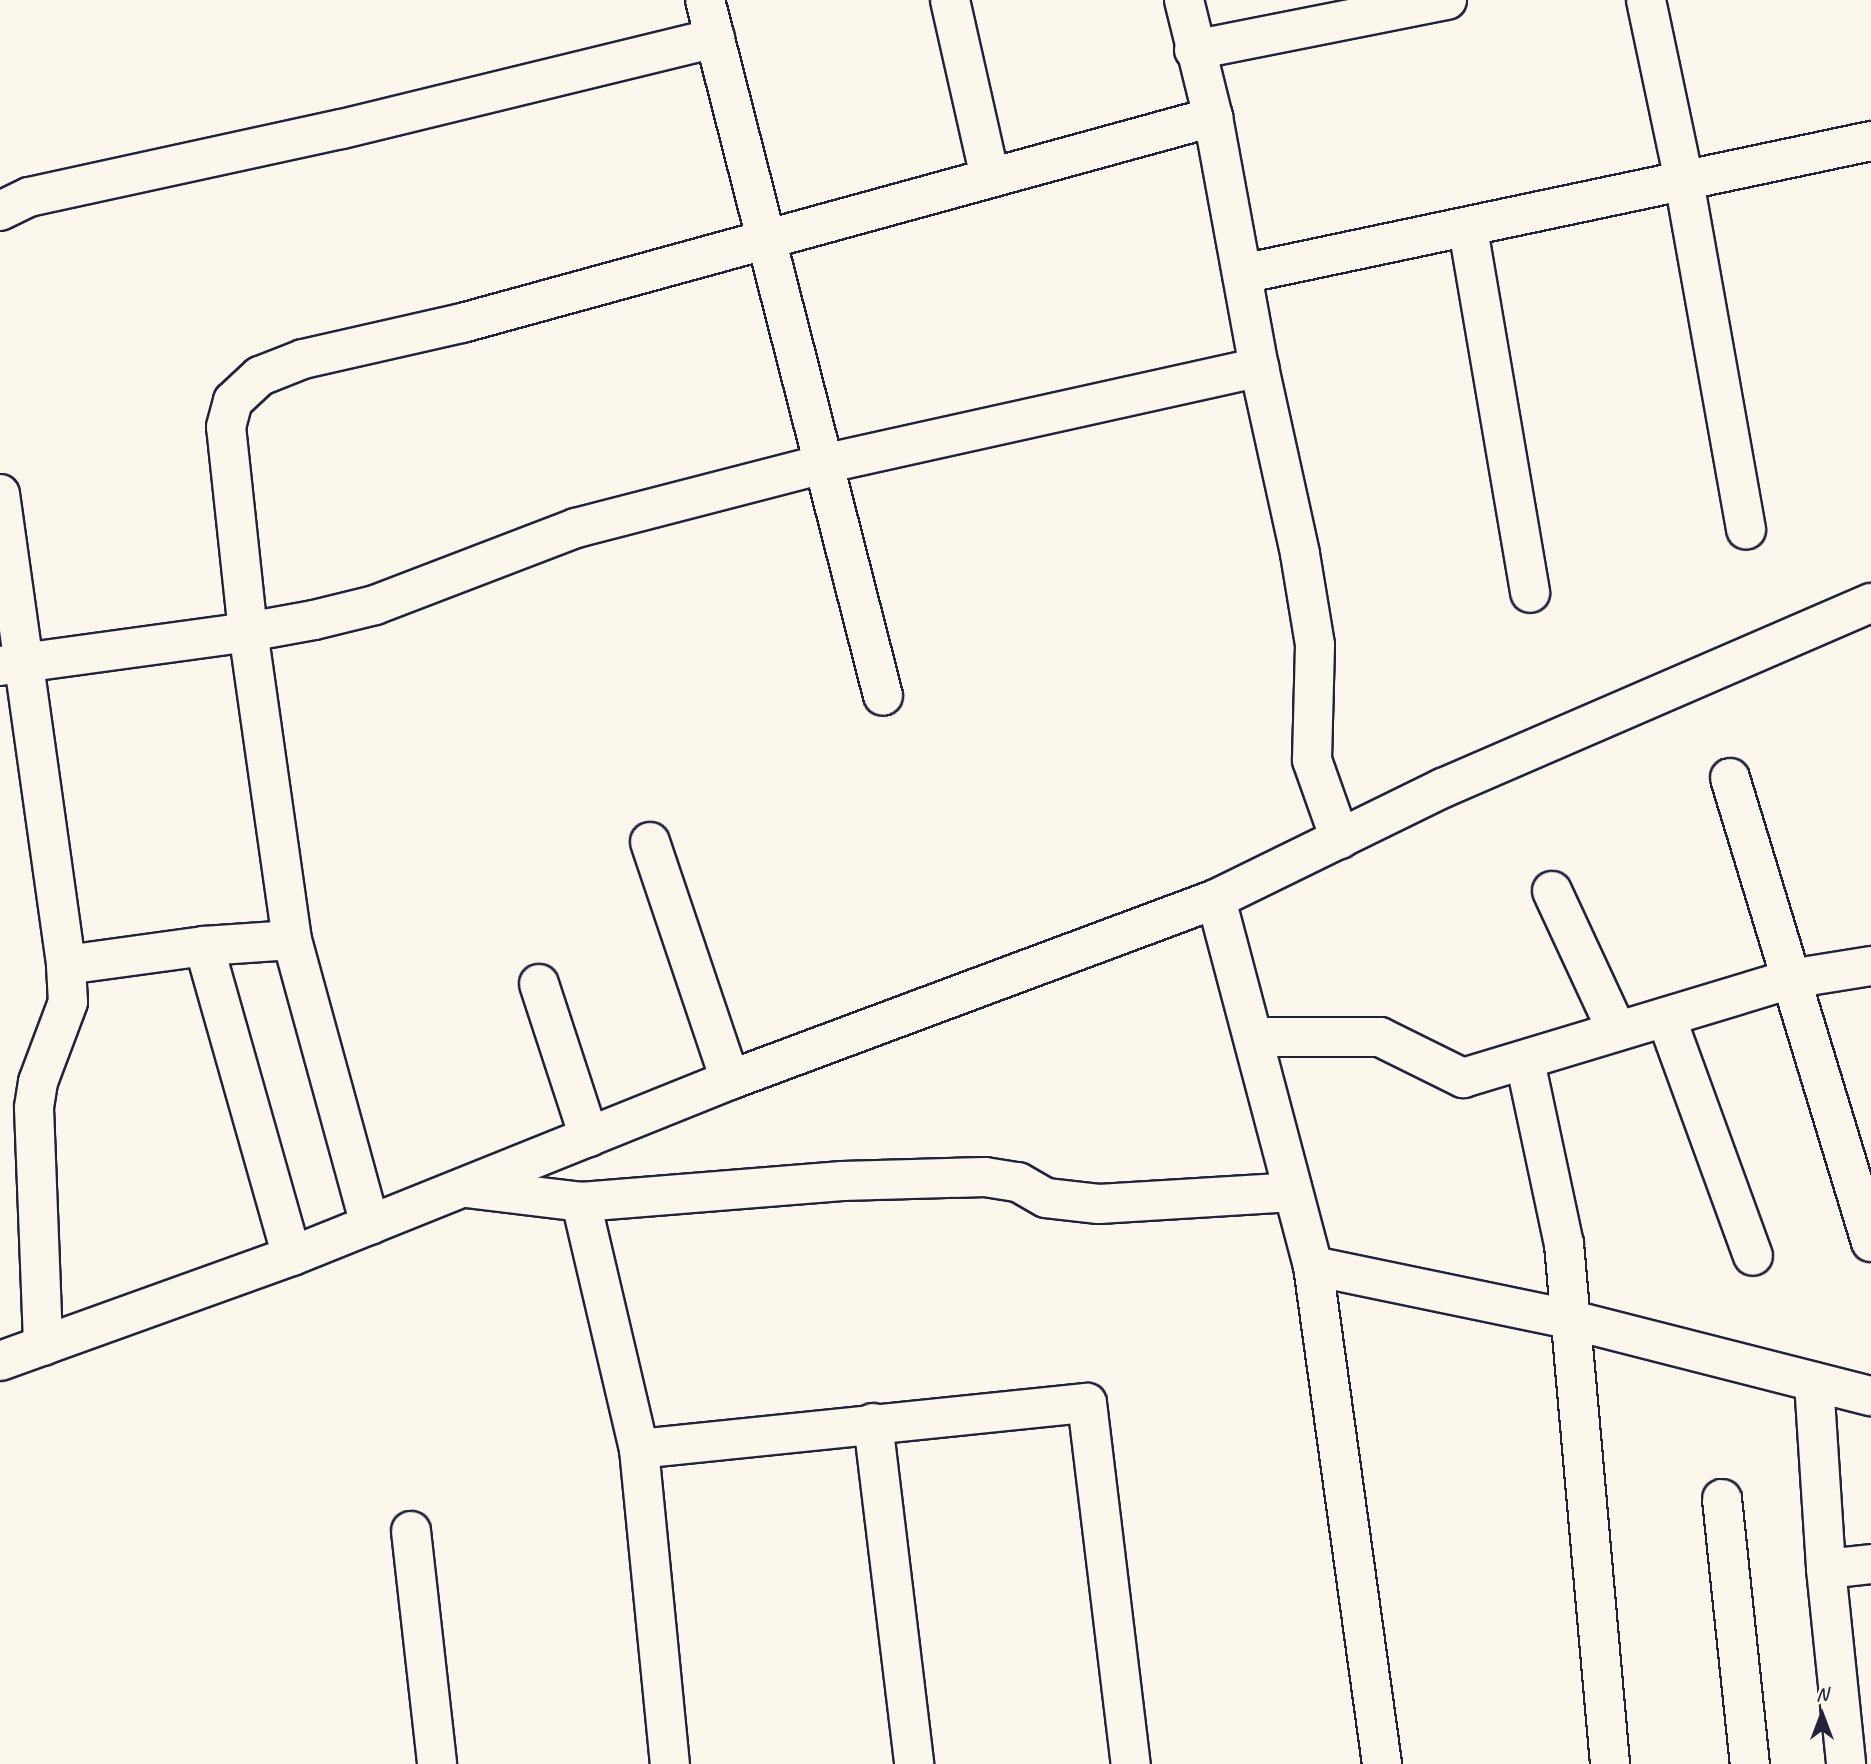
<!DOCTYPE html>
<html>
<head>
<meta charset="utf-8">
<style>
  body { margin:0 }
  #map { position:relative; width:1871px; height:1764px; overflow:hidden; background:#fbf7ec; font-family:Caveat,sans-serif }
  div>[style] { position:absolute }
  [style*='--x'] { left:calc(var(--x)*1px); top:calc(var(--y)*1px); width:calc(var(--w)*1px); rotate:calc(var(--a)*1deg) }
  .roads { filter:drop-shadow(2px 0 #22223b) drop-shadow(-2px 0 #22223b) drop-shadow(0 2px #22223b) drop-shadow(0 -2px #22223b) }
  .minor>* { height:38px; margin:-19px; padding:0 19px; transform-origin:19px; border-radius:19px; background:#fbf7ec }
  span { translate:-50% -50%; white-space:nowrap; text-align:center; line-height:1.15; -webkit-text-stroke:6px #fbf7ec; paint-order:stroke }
  .north { position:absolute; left:1787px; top:1680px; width:70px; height:70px; -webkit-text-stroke:5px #fbf7ec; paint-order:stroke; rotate:0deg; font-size:19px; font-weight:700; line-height:28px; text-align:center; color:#22223b }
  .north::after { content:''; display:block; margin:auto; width:24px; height:32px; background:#22223b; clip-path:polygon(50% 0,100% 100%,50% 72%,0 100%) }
</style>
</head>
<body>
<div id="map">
  <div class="roads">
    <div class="minor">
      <div style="--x:705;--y:0;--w:718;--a:75.65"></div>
      <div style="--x:950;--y:0;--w:182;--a:77.3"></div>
      <div style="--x:1184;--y:0;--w:121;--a:76.1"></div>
      <div style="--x:1213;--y:117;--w:254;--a:79.6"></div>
      <div style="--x:1259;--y:367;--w:191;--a:77.6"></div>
      <div style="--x:1300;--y:554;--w:92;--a:80.6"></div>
      <div style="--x:1315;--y:645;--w:115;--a:91.5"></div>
      <div style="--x:1312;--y:760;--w:84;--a:70.5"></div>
      <div style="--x:1646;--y:0;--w:185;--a:78.1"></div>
      <div style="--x:1684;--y:181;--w:354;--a:79.9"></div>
      <div style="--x:1194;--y:50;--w:258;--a:-11.2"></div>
      <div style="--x:0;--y:211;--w:32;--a:-26"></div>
      <div style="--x:29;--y:197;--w:320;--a:-12.3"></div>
      <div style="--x:342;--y:129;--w:384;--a:-13.7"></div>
      <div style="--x:1468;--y:229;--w:369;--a:80.3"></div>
      <div style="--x:1242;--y:274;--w:643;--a:-11.94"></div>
      <div style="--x:0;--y:494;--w:476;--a:82"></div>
      <div style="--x:66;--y:965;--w:37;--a:87"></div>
      <div style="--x:68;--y:1002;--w:85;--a:110.6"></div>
      <div style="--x:38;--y:1082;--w:26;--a:99"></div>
      <div style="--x:34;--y:1108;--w:238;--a:87.8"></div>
      <div style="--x:0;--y:666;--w:250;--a:-7.8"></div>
      <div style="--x:248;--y:632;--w:67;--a:-10.3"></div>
      <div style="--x:314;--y:620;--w:63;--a:-13.8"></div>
      <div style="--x:375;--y:605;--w:215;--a:-21"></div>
      <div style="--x:576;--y:528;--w:255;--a:-14.5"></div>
      <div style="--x:823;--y:464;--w:447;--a:-12.5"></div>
      <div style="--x:1730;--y:778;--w:485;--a:73.1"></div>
      <div style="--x:650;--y:842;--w:251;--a:71.4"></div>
      <div style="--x:1552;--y:891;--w:154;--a:65.1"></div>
      <div style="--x:1216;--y:899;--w:380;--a:75.2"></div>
      <div style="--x:1313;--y:1266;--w:503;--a:82.11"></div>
      <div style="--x:204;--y:946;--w:322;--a:74.2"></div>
      <div style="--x:66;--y:965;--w:139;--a:-7.8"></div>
      <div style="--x:204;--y:946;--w:88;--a:-3.9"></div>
      <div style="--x:539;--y:984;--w:161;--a:71.9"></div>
      <div style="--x:1666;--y:1017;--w:254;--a:70"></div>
      <div style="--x:1253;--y:1037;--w:127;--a:0"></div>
      <div style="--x:1380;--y:1037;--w:93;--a:26.3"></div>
      <div style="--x:1463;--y:1078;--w:342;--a:-16.8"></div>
      <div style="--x:1790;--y:979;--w:82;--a:-9.1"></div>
      <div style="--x:1525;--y:1061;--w:187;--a:78"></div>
      <div style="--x:1564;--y:1244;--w:522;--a:84.94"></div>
      <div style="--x:466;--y:1188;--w:116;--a:6.9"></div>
      <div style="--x:581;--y:1202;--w:262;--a:-4.6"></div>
      <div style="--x:842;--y:1181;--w:143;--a:-1.6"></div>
      <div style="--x:985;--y:1177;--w:33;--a:9"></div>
      <div style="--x:1018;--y:1182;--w:32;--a:30"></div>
      <div style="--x:1046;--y:1198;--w:53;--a:6.5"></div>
      <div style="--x:1099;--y:1204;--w:194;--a:-3.5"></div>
      <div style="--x:581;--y:1202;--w:254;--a:76.8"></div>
      <div style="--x:639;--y:1449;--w:317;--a:84.4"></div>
      <div style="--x:370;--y:1225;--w:295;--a:-105.3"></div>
      <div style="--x:292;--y:940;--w:311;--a:-98.1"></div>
      <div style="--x:248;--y:632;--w:206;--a:-96.1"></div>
      <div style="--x:226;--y:427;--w:27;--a:-75"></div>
      <div style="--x:233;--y:401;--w:37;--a:-43"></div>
      <div style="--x:260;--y:376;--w:46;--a:-21.6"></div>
      <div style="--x:303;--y:359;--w:163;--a:-12.8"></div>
      <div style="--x:462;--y:323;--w:779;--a:-15.34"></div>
      <div style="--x:1313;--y:1266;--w:260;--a:11.7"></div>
      <div style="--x:1568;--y:1319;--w:313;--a:14.3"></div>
      <div style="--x:0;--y:1361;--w:310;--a:-19.8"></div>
      <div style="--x:292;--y:1256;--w:472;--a:-21.9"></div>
      <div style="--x:730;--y:1080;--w:519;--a:-20.43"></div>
      <div style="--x:1216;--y:899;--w:253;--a:-26.1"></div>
      <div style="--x:1443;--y:788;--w:466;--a:-23.4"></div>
      <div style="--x:1814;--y:1382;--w:187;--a:86.3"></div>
      <div style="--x:1826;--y:1569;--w:196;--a:84.1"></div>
      <div style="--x:873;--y:1423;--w:343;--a:83.1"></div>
      <div style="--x:639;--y:1449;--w:450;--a:-5.9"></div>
      <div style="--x:1087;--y:1403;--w:364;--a:83.1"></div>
      <div style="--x:1722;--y:1499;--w:266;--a:84"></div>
      <div style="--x:411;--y:1531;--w:234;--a:83.6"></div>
      <div style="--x:1826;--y:1569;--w:45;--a:-6.3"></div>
    </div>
  </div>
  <div class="north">N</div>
</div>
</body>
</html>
